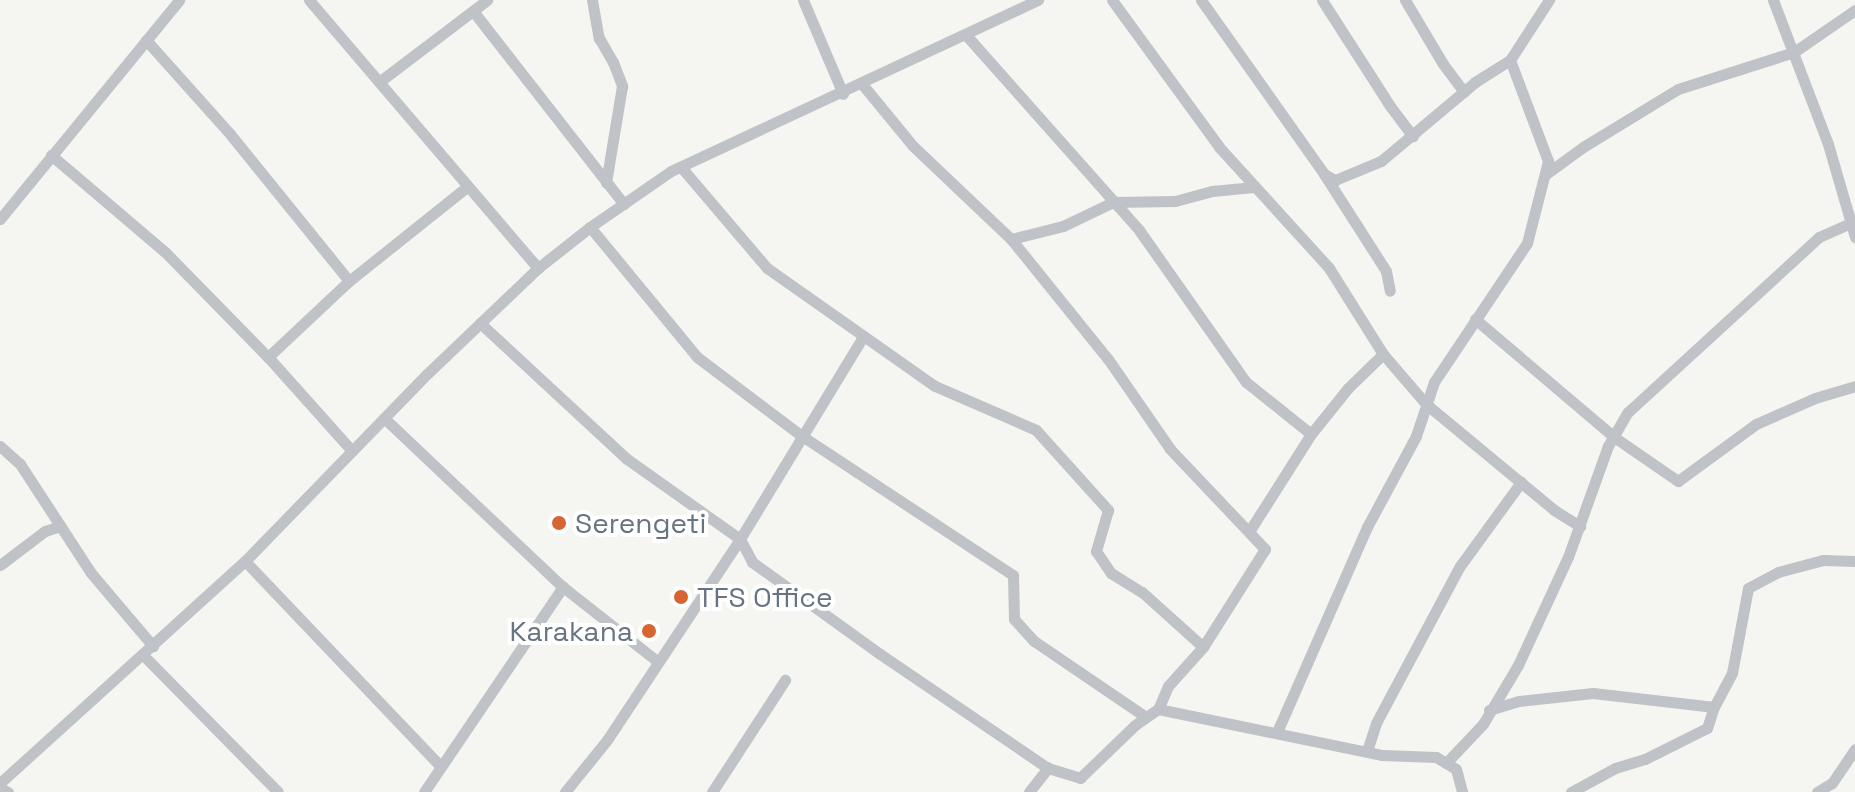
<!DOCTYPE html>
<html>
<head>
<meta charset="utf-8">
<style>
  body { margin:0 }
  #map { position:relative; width:1855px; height:792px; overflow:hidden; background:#f5f5f2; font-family:"Space Grotesk",sans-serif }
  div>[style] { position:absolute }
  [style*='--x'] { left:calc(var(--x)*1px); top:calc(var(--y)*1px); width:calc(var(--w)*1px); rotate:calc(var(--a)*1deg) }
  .minor>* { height:11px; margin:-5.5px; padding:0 5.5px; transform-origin:5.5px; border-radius:5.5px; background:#bfc2c6 }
  .dots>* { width:22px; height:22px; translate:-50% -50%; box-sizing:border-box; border:4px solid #fff; border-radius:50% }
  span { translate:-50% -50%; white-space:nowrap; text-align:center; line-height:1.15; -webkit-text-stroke:8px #fff; paint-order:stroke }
  .poi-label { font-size:28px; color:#667381 }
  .left { translate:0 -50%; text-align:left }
  .right { translate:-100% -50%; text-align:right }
</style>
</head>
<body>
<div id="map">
  <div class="minor">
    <div style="--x:309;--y:0;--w:353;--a:49.5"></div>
    <div style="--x:592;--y:0;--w:39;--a:80"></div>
    <div style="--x:599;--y:38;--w:28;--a:60"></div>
    <div style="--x:613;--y:62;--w:26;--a:69"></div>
    <div style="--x:622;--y:86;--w:98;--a:99.4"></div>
    <div style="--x:803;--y:0;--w:102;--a:66.9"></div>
    <div style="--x:1112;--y:0;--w:182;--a:53.9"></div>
    <div style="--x:1219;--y:147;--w:164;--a:47.7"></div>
    <div style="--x:1329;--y:268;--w:102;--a:57.9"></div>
    <div style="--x:1383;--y:354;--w:49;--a:135.8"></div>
    <div style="--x:1348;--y:388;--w:59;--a:128.8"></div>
    <div style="--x:1311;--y:434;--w:114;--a:122.4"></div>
    <div style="--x:1201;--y:0;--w:213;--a:54.7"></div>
    <div style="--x:1324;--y:174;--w:13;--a:29"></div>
    <div style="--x:1335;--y:180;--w:50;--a:-22.4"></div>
    <div style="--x:1381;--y:161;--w:123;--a:-40"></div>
    <div style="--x:1475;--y:82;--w:41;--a:-32.2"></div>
    <div style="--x:1322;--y:0;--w:126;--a:57.3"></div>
    <div style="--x:1390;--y:106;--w:38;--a:53"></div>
    <div style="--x:1405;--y:0;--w:74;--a:59.3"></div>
    <div style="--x:1443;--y:64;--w:35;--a:53"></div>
    <div style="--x:1773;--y:0;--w:154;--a:69.1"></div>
    <div style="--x:1828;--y:144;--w:97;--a:73.8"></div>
    <div style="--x:473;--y:11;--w:245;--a:52"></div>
    <div style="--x:966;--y:35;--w:261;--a:48.4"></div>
    <div style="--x:1139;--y:230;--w:186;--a:54.9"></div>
    <div style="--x:1246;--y:382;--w:83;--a:38.7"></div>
    <div style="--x:146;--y:40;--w:126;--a:48.2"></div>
    <div style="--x:230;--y:134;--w:189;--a:51"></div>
    <div style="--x:379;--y:82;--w:136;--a:-37.2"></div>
    <div style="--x:862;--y:84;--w:80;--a:50.6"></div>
    <div style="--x:913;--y:146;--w:135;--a:43.5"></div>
    <div style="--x:1011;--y:239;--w:154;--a:51.1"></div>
    <div style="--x:1108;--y:359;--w:109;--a:55.4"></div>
    <div style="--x:1170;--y:449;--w:138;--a:46.5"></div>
    <div style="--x:1265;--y:549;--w:116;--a:122.3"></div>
    <div style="--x:1203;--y:647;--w:52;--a:131.9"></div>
    <div style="--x:1168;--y:686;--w:25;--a:113"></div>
    <div style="--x:51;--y:155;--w:150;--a:40.4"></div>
    <div style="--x:165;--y:252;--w:147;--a:45.6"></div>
    <div style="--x:268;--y:357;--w:126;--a:48.2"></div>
    <div style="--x:681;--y:167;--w:133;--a:49.6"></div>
    <div style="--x:767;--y:268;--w:205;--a:35.1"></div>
    <div style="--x:935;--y:386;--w:110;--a:23.5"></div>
    <div style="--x:1036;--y:430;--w:108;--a:48"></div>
    <div style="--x:1108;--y:510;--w:43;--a:106.3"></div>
    <div style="--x:1096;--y:551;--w:27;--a:56"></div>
    <div style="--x:1111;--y:573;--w:36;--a:32"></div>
    <div style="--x:1142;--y:592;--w:82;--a:42"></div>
    <div style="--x:1324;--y:174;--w:115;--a:57.4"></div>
    <div style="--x:1386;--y:271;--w:20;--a:79"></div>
    <div style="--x:1546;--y:174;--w:46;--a:-36.1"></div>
    <div style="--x:1583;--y:147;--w:111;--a:-31.4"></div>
    <div style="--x:1678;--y:89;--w:122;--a:-17.7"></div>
    <div style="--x:1794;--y:52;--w:74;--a:-34.5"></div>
    <div style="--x:0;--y:219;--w:283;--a:-50.7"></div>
    <div style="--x:590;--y:227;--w:168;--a:50.5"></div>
    <div style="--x:697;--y:357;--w:131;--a:37"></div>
    <div style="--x:802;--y:436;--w:253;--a:33.4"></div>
    <div style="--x:1013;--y:575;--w:44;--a:88.7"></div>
    <div style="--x:1014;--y:619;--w:30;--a:48"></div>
    <div style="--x:1034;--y:641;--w:135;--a:34.2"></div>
    <div style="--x:1011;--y:239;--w:54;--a:-14"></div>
    <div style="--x:1063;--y:226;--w:55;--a:-25.6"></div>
    <div style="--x:1113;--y:202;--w:62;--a:-0.9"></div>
    <div style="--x:1175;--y:201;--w:38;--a:-15"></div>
    <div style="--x:1212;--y:191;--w:42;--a:-5.4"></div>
    <div style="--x:1475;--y:319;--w:182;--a:40.3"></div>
    <div style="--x:1614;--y:437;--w:78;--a:34.5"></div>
    <div style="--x:1678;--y:481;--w:97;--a:-36.2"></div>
    <div style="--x:1756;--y:424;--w:64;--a:-23.8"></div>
    <div style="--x:1815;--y:398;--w:42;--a:-16.7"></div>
    <div style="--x:480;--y:323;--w:200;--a:42.8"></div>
    <div style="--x:627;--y:459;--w:138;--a:35.3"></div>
    <div style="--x:740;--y:539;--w:26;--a:62"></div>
    <div style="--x:752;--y:562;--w:158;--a:35.7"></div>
    <div style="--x:880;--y:654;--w:203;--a:34.2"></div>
    <div style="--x:1383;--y:354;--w:66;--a:49.3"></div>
    <div style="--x:1426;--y:404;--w:166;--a:39.6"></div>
    <div style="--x:1554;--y:510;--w:31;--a:32"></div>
    <div style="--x:268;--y:357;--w:111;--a:-43.2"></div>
    <div style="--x:349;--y:281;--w:152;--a:-38.6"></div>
    <div style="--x:384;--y:418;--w:246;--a:43.4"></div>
    <div style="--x:563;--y:587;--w:120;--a:38.2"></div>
    <div style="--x:0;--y:446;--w:27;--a:42"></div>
    <div style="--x:20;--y:464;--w:130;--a:56.9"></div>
    <div style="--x:91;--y:573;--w:96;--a:49.7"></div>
    <div style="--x:245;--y:561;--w:284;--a:46.4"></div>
    <div style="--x:0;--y:565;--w:56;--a:-37.1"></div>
    <div style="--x:45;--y:531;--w:16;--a:-18"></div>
    <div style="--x:143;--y:655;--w:192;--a:45.4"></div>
    <div style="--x:1489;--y:710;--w:31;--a:-17"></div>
    <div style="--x:1519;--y:701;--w:74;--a:-6.2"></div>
    <div style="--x:1593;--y:693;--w:122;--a:6.6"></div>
    <div style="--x:1714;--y:707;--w:38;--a:-62"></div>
    <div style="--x:1732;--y:673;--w:86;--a:-79.3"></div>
    <div style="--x:1748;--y:588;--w:34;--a:-28"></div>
    <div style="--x:1778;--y:572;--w:47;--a:-14.9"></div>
    <div style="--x:1823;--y:560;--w:32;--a:2"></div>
    <div style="--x:1277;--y:732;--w:224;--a:-66.3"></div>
    <div style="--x:1367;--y:527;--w:103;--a:-61.7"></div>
    <div style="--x:1416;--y:436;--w:57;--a:-71.6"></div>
    <div style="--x:1434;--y:382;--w:167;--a:-56.2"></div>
    <div style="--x:1527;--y:243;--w:85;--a:-75.6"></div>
    <div style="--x:1548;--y:161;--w:108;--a:-110.6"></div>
    <div style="--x:1510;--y:60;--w:72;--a:-57"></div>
    <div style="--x:1367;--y:751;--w:29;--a:-72"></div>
    <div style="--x:1376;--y:723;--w:178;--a:-61.9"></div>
    <div style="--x:1460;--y:566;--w:104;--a:-54"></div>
    <div style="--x:1446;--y:763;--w:54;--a:-46.5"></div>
    <div style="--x:1483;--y:724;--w:69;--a:-59.3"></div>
    <div style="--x:1518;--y:665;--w:119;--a:-65.2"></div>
    <div style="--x:1568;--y:557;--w:118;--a:-70.2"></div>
    <div style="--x:1608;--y:446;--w:39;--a:-60"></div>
    <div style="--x:1628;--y:412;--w:259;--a:-42.5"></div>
    <div style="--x:1819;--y:237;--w:34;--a:-24"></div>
    <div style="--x:0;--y:783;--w:331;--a:-42.2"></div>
    <div style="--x:245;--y:561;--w:262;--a:-45.8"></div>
    <div style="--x:428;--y:373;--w:152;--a:-43.7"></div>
    <div style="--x:538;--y:268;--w:66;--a:-38.3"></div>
    <div style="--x:590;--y:227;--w:98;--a:-34.7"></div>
    <div style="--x:671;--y:171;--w:405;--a:-25"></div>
    <div style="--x:0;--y:788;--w:9;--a:27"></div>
    <div style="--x:424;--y:792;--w:248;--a:-55.9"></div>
    <div style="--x:565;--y:792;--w:67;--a:-51.1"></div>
    <div style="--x:607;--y:740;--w:241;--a:-56.5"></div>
    <div style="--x:740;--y:539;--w:237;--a:-58.7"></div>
    <div style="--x:712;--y:792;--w:134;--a:-56.9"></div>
    <div style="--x:1029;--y:792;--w:31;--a:-52"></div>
    <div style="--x:1048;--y:768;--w:34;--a:17"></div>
    <div style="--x:1080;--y:778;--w:76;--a:-43.9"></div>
    <div style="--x:1135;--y:725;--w:28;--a:-35"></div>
    <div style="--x:1158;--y:709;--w:229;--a:11.6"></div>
    <div style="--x:1382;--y:755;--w:54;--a:2.1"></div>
    <div style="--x:1436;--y:757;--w:23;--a:31"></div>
    <div style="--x:1456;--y:769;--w:24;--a:75"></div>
    <div style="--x:1571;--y:792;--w:50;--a:-28.6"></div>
    <div style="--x:1615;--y:768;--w:31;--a:-17"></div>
    <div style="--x:1645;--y:759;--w:69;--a:-26.6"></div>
    <div style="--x:1707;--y:728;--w:22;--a:-72"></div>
    <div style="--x:1817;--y:792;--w:17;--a:-31"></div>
    <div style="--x:1832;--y:783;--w:41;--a:-55.9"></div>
  </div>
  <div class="dots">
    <div style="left:559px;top:523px;background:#d76531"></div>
    <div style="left:681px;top:597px;background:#d76531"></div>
    <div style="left:649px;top:631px;background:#d76531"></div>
  </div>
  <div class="poi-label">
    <span class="left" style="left:575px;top:523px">Serengeti</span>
    <span class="left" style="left:697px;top:597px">TFS Office</span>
    <span class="right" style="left:633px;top:631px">Karakana</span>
  </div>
</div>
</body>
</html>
